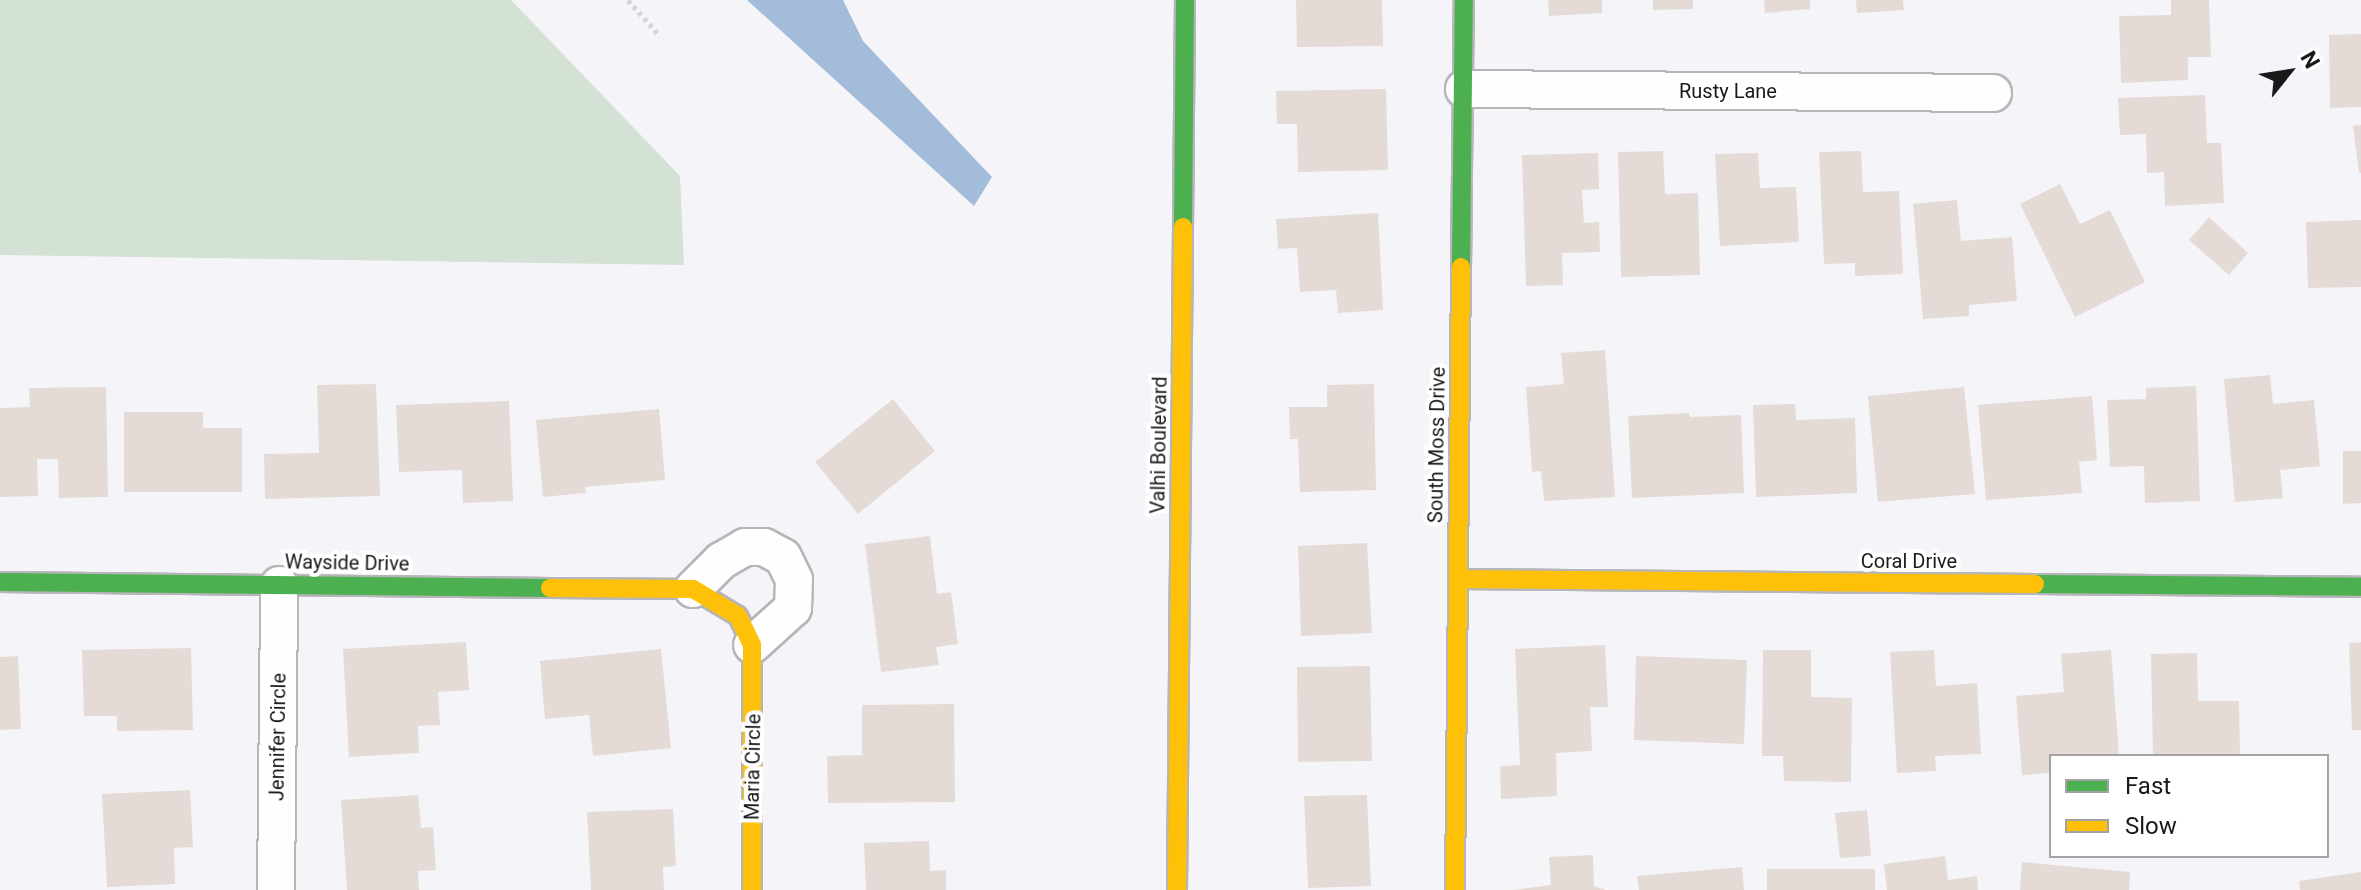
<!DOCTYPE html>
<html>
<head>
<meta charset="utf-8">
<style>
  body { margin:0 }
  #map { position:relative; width:2361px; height:890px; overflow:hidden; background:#f5f5f9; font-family:Roboto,sans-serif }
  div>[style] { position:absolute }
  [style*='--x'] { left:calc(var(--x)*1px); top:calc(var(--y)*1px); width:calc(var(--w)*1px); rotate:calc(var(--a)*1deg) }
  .green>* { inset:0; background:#d3e2d5 }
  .water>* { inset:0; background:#a2bcda }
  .building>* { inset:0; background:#e4dbd6 }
  .path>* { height:5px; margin-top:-2.5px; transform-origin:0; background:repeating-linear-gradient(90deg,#d4d4d4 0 4px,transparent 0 8px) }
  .roads { filter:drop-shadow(2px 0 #b6b6b9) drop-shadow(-2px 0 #b6b6b9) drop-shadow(0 2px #b6b6b9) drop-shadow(0 -2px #b6b6b9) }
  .street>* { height:36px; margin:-18px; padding:0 18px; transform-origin:18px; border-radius:18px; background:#fefefe }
  .fast>* { height:18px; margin:-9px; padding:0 9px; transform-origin:9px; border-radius:9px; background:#4caf50 }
  .slow>* { height:18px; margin:-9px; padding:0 9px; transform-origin:9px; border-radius:9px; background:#ffc107 }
  span { translate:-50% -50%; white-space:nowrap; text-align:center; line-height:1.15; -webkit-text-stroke:8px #fff; paint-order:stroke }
  .street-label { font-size:20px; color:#19191b }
  .legend { position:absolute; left:2049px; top:754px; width:280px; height:104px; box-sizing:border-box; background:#fff; border:2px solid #a3a3a4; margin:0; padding:10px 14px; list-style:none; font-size:24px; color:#19191b }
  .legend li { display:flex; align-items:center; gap:16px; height:40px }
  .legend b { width:40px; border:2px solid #a3a3a4 }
  .north { position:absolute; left:2249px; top:32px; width:80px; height:80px; -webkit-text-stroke:6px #fff; paint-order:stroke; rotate:60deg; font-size:22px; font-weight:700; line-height:32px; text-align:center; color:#19191b }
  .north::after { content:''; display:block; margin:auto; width:28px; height:36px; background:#19191b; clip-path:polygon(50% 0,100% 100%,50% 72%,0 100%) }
</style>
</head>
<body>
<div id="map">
  <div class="green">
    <div style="clip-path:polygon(0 0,511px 0,680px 176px,684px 265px,0 255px)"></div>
  </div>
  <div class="water">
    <div style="clip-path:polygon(747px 0,843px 0,863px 41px,992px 177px,974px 206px)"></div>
  </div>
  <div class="building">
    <div style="clip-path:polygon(1296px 0,1382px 0,1383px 46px,1297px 47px)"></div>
    <div style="clip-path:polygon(1548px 0,1602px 0,1602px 13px,1549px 16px)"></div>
    <div style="clip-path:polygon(1653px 0,1693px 0,1693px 9px,1653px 10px)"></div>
    <div style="clip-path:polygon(1764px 0,1810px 0,1810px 9px,1765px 13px)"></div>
    <div style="clip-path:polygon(1856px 0,1903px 0,1904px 10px,1857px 13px)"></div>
    <div style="clip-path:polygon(2171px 0,2209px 0,2211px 57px,2188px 57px,2188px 80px,2121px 83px,2119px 16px,2171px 15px)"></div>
    <div style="clip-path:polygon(2361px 34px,2361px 107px,2330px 108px,2329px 35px)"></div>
    <div style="clip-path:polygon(1386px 89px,1388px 170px,1298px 172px,1297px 124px,1277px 124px,1276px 91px)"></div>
    <div style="clip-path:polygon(2205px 95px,2207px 143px,2221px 143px,2224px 203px,2165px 206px,2164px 172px,2147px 173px,2146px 134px,2120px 135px,2118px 98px)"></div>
    <div style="clip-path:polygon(2361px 125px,2361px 173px,2359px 173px,2353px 126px)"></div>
    <div style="clip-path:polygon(1663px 151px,1665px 194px,1698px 193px,1700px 275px,1621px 277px,1618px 152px)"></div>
    <div style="clip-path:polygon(1861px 151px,1863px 192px,1899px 191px,1903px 274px,1855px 276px,1855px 263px,1824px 264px,1819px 152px)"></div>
    <div style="clip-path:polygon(1598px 153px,1599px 189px,1582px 190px,1584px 223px,1599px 222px,1600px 252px,1562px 253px,1563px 285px,1526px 286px,1522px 155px)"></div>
    <div style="clip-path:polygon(1758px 153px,1760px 188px,1796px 187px,1799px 242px,1720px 246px,1715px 154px)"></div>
    <div style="clip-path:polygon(2060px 184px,2080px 224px,2110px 210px,2145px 282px,2075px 317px,2020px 204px)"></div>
    <div style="clip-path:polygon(1957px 200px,1961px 241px,2012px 237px,2017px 301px,1969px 305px,1969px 316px,1923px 319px,1913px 204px)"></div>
    <div style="clip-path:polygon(1378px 213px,1383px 310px,1338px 313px,1336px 290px,1300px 292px,1297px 248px,1278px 249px,1276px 219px)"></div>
    <div style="clip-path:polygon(2209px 217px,2248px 253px,2229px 275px,2189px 240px)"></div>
    <div style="clip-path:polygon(2361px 220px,2361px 287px,2308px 288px,2306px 222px)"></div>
    <div style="clip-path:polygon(1605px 350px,1615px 497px,1544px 501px,1541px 471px,1532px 472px,1526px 387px,1564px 384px,1561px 353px)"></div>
    <div style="clip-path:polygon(2270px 375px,2273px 404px,2314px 400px,2320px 466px,2280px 470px,2283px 498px,2235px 502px,2224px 379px)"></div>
    <div style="clip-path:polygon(376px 384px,380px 496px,265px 499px,264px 454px,319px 453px,317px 385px)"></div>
    <div style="clip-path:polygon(1374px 384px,1376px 490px,1300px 492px,1298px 439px,1290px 439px,1289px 407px,1327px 407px,1327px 385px)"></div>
    <div style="clip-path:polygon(2196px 386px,2200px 501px,2145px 503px,2144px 466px,2110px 467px,2107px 400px,2146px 399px,2146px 388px)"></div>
    <div style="clip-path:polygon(106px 387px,108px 497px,59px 498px,58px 459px,37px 459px,38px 496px,0 497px,0 408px,30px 407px,29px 388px)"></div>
    <div style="clip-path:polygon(1964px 387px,1975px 494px,1878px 502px,1868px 396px)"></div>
    <div style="clip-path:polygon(2092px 396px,2097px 460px,2079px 462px,2082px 493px,1986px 500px,1978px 405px)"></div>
    <div style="clip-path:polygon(893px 399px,935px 451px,858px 514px,815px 462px)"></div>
    <div style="clip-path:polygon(509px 401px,513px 501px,463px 503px,462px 470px,399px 472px,396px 405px)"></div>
    <div style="clip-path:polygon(1795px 404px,1796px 420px,1855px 418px,1857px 493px,1756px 497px,1753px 405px)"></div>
    <div style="clip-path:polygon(659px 409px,665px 480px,585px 487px,586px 493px,543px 497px,536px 420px)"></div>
    <div style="clip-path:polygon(124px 412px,203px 412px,203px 428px,242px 428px,242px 492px,124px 492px)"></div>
    <div style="clip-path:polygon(1689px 413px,1690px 417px,1741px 415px,1744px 493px,1632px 498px,1628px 416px)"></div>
    <div style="clip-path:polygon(2343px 451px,2361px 451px,2361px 503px,2343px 504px)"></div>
    <div style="clip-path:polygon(930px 536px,937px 594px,951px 592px,958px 644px,936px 647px,939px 665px,881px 672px,865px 544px)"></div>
    <div style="clip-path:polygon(1367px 543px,1372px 633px,1301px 636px,1298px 546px)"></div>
    <div style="clip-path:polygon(466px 642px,469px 690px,438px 692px,440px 725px,418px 726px,419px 753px,349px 757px,343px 649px)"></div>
    <div style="clip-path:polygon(2361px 642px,2361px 730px,2352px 730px,2349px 643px)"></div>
    <div style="clip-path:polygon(1605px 645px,1608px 707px,1590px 707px,1592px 751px,1556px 753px,1557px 796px,1501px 799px,1500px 766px,1520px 765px,1515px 649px)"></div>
    <div style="clip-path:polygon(191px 648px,193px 730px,117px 731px,117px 716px,84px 716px,82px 650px)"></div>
    <div style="clip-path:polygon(661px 649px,671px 748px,593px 756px,589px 715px,545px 719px,540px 661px)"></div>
    <div style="clip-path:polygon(1763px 650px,1811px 650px,1811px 697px,1852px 698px,1851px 782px,1784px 781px,1783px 756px,1762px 756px)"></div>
    <div style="clip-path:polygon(1934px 650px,1936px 686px,1977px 683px,1981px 754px,1935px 756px,1936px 771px,1897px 773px,1890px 652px)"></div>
    <div style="clip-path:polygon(2111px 650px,2119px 756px,2051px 756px,2051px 773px,2022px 775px,2016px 696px,2064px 692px,2061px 654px)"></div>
    <div style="clip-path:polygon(2197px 653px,2198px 701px,2239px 701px,2240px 756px,2153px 756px,2151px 654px)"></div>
    <div style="clip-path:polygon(18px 656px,21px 729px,0 730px,0 657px)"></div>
    <div style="clip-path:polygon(1636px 656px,1747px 660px,1744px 744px,1634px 740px)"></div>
    <div style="clip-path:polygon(1370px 666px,1372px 761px,1298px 762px,1297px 667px)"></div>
    <div style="clip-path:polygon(954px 704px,955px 802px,828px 803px,827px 756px,862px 755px,862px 705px)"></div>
    <div style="clip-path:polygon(190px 790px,193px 847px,174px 848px,175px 884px,107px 887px,102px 794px)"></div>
    <div style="clip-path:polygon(418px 795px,421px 828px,433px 827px,436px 870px,418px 871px,419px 890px,347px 890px,341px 800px)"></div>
    <div style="clip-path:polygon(1367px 795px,1371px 886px,1308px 888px,1304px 796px)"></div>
    <div style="clip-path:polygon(673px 809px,676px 866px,663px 867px,664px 890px,591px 890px,587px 812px)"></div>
    <div style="clip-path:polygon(1867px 810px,1871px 856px,1840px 858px,1835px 813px)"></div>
    <div style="clip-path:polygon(929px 841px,930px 871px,946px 870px,946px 890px,866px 890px,864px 843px)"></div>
    <div style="clip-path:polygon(1593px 855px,1594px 886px,1606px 890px,1513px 890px,1551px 885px,1549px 857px)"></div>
    <div style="clip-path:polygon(1945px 856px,1948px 880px,1977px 876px,1978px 890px,1887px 890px,1884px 864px)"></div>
    <div style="clip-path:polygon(2022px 862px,2130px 872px,2129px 890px,2020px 890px)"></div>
    <div style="clip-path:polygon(1742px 867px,1744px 890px,1639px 890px,1637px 876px)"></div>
    <div style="clip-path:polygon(1767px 869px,1875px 869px,1875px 890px,1767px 890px)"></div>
    <div style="clip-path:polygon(2361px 872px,2361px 890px,2300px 890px,2299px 881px)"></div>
  </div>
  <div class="path">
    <div style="--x:628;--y:0;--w:47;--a:48.5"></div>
  </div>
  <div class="roads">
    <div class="street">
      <div style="--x:1464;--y:89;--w:529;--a:0.43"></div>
      <div style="--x:693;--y:589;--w:40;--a:-45"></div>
      <div style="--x:721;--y:561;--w:28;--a:-30"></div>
      <div style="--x:745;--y:547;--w:19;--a:0"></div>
      <div style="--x:764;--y:547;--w:21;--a:28"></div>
      <div style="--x:783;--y:557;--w:25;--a:64"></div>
      <div style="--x:794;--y:580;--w:28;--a:92"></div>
      <div style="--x:793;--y:608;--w:55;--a:137.9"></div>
      <div style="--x:276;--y:890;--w:305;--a:-89.4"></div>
    </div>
    <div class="fast">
      <div style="--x:1183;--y:227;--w:227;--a:-89.5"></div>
      <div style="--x:1461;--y:267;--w:267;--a:-89.4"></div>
      <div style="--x:0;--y:582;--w:550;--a:0.63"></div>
      <div style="--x:2035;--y:584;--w:326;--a:0.5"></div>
    </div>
    <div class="slow">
      <div style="--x:1458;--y:579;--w:577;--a:0.5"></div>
      <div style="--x:550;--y:588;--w:143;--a:0.4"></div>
      <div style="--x:693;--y:589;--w:52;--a:31"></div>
      <div style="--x:738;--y:616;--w:32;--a:64"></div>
      <div style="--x:752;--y:645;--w:245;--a:90"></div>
      <div style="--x:1177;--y:890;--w:663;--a:-89.48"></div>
      <div style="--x:1455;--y:890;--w:623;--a:-89.45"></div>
    </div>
  </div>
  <div class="street-label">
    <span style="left:1728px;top:91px">Rusty Lane</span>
    <span style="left:1159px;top:445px;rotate:-89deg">Valhi Boulevard</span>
    <span style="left:1437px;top:445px;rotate:-89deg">South Moss Drive</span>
    <span style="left:1909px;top:561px">Coral Drive</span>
    <span style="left:347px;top:563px;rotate:1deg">Wayside Drive</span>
    <span style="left:278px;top:737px;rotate:-89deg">Jennifer Circle</span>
    <span style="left:753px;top:767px;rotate:-89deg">Maria Circle</span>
  </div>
  <ul class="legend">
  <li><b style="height:10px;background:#4caf50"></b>Fast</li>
  <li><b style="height:10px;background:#ffc107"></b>Slow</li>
  </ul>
  <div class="north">N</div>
</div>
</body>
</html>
